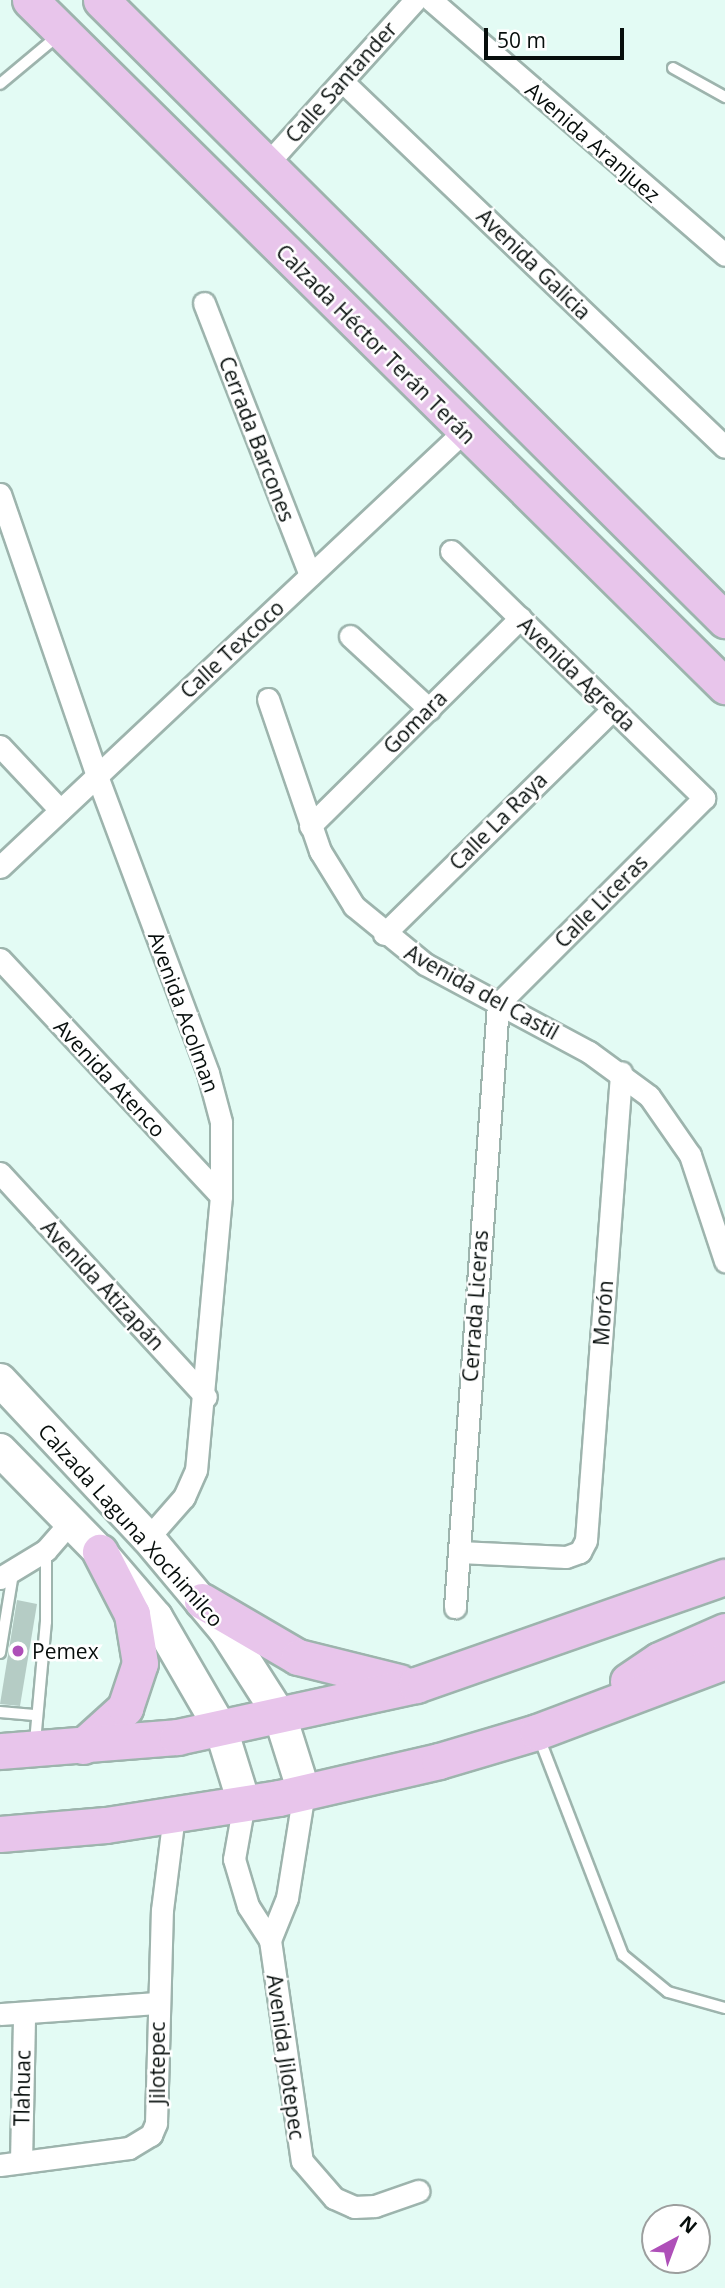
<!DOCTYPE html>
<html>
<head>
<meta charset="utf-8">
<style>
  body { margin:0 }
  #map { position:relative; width:725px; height:2288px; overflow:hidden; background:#e3fbf4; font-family:"Open Sans",sans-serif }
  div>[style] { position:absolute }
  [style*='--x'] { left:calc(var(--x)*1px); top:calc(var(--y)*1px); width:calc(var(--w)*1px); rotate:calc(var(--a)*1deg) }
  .building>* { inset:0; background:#b5ccc5 }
  .roads { filter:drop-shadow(2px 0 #9db4ad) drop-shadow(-2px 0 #9db4ad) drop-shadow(0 2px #9db4ad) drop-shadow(0 -2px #9db4ad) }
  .service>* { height:10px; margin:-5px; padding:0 5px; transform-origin:5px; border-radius:5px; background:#fff }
  .minor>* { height:21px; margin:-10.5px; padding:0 10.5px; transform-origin:10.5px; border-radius:10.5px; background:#fff }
  .secondary>* { height:32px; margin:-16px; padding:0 16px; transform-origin:16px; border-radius:16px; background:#fff }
  .primary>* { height:35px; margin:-17.5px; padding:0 17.5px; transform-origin:17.5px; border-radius:17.5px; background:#e8c5eb }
  .dots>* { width:19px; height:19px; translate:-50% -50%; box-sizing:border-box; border:4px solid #fff; border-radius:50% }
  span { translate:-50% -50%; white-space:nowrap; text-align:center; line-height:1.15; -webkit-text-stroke:5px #fff; paint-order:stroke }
  .street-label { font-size:21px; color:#070e0c }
  .poi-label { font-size:21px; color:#070e0c }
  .left { translate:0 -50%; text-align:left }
  .north { position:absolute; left:641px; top:2204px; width:70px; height:70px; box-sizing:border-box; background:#fff; border:2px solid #9c9f9e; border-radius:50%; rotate:41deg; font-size:19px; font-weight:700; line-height:28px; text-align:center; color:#070e0c }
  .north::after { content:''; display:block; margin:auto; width:24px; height:32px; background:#ae4fb8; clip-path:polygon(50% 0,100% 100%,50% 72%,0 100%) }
  .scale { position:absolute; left:484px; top:28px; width:140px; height:32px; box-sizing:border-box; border:4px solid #070e0c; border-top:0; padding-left:9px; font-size:21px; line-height:24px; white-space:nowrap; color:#070e0c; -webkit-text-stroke:5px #fff; paint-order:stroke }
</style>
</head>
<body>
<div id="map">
  <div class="building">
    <div style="clip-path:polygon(17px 1600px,37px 1604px,20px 1706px,0 1704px)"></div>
  </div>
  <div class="roads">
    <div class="service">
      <div style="--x:673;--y:68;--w:60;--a:29.1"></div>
      <div style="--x:0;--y:84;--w:78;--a:-39.8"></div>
      <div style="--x:0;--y:1653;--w:80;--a:-80.7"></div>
      <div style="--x:0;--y:1712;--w:37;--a:5"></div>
      <div style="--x:538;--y:1735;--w:236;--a:68.9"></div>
      <div style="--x:623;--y:1955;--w:58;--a:39.4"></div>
      <div style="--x:668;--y:1992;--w:59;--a:15.7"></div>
      <div style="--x:35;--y:1742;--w:121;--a:-84.8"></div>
      <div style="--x:46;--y:1622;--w:72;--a:-90"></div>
    </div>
    <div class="minor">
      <div style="--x:431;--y:0;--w:389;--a:40.9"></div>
      <div style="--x:343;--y:82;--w:528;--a:43.7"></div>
      <div style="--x:267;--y:164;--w:221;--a:-47.9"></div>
      <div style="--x:204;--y:303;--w:292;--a:68.7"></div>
      <div style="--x:0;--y:494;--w:298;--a:71"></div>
      <div style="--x:97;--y:776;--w:317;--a:69.5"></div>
      <div style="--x:208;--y:1073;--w:51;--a:75.1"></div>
      <div style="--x:221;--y:1122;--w:74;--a:90"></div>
      <div style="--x:221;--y:1196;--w:275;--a:95.2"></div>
      <div style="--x:196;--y:1470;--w:30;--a:114"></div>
      <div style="--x:184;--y:1497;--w:55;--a:131.3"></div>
      <div style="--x:451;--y:551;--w:354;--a:44.3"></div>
      <div style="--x:704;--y:798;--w:291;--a:135"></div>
      <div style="--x:498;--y:1004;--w:605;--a:94.08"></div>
      <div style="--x:350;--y:636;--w:108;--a:42.7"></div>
      <div style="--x:268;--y:699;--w:161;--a:71.1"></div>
      <div style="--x:320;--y:851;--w:65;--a:58.3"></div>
      <div style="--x:354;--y:906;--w:92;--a:39.2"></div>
      <div style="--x:425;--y:964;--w:186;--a:28.2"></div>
      <div style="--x:589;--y:1052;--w:74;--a:36.3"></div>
      <div style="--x:649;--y:1096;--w:72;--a:55.2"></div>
      <div style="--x:690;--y:1155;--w:112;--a:71.7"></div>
      <div style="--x:0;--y:746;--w:88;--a:46.8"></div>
      <div style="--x:310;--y:826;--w:296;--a:-44.7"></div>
      <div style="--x:0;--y:867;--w:637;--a:-43.22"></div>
      <div style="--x:384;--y:934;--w:321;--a:-44.5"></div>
      <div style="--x:0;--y:959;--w:324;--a:47"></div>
      <div style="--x:0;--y:1173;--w:304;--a:47.4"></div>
      <div style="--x:459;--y:1552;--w:107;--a:2.7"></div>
      <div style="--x:566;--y:1557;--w:15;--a:-20"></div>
      <div style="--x:580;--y:1552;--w:13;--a:-63"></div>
      <div style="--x:586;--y:1540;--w:469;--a:-85.7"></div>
      <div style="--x:0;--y:1578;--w:54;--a:-31.3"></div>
      <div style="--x:46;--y:1550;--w:37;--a:-49"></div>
      <div style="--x:244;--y:1803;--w:57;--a:100.1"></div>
      <div style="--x:234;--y:1859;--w:49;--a:73.4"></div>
      <div style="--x:248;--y:1906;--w:40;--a:57.1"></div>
      <div style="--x:270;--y:1940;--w:223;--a:81.8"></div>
      <div style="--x:302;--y:2161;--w:49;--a:49.1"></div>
      <div style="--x:334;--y:2198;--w:22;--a:24"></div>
      <div style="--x:354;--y:2207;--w:21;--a:-3"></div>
      <div style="--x:375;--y:2206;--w:46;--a:-19.2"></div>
      <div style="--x:270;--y:1940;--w:45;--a:-68"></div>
      <div style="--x:287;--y:1898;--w:107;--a:-80.9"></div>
      <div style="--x:0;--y:2014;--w:157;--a:-4"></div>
      <div style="--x:21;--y:2162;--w:149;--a:-88.8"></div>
      <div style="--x:0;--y:2165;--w:130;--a:-7.5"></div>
      <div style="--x:129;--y:2148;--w:26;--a:-31"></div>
      <div style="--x:151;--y:2135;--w:13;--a:-67"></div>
      <div style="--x:156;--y:2123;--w:213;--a:-88.4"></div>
      <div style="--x:162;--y:1910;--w:96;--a:-82.8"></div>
    </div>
    <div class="secondary">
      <div style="--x:0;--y:1380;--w:216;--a:46.9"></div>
      <div style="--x:148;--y:1538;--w:120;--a:50.1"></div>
      <div style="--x:225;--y:1630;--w:102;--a:57.4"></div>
      <div style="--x:280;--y:1716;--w:80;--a:72.5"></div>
      <div style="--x:0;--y:1450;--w:143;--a:45.6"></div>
      <div style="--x:100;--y:1552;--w:86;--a:49.3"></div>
      <div style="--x:156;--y:1617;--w:129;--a:59.9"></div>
      <div style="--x:221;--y:1729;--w:77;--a:72.7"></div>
    </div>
    <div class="primary">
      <div style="--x:30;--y:0;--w:977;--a:44.63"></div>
      <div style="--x:101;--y:0;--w:880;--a:44.82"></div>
      <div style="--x:202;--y:1601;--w:111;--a:30.3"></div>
      <div style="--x:298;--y:1657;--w:104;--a:13.9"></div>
      <div style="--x:628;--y:1681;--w:37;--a:-34"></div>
      <div style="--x:659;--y:1660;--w:72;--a:-23.7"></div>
      <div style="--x:83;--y:1746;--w:57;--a:-42.1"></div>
      <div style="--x:125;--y:1708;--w:47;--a:-71.6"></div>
      <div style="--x:140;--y:1663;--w:50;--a:-99.3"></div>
      <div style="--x:132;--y:1614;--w:70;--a:-117.3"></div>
      <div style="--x:0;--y:1751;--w:178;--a:-4.5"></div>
      <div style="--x:177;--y:1737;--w:245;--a:-12.3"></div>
      <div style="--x:416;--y:1685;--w:327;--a:-19.3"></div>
      <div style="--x:0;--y:1834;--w:106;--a:-4.9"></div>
      <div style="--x:106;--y:1825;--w:175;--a:-8.9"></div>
      <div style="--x:279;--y:1798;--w:164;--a:-13"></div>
      <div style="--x:439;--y:1761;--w:102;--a:-16.5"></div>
      <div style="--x:537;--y:1732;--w:201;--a:-20.7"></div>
    </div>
  </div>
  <div class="dots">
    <div style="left:18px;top:1651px;background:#ae4fb8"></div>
  </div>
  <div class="street-label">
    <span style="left:341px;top:82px;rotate:-48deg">Calle Santander</span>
    <span style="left:593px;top:142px;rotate:41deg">Avenida Aranjuez</span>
    <span style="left:534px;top:264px;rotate:44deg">Avenida Galicia</span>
    <span style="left:376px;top:344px;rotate:45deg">Calzada Héctor Terán Terán</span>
    <span style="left:257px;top:439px;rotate:69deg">Cerrada Barcones</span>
    <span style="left:232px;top:649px;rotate:-43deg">Calle Texcoco</span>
    <span style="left:577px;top:674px;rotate:44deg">Avenida Agreda</span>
    <span style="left:415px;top:722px;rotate:-45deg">Gomara</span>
    <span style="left:498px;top:821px;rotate:-45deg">Calle La Raya</span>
    <span style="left:601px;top:901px;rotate:-45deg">Calle Liceras</span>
    <span style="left:482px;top:992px;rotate:29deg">Avenida del Castil</span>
    <span style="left:184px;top:1012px;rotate:70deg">Avenida Acolman</span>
    <span style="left:110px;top:1078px;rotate:47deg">Avenida Atenco</span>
    <span style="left:103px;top:1285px;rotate:47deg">Avenida Atizapán</span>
    <span style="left:475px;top:1306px;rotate:-86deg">Cerrada Liceras</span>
    <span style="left:603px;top:1313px;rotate:-86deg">Morón</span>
    <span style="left:131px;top:1525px;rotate:48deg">Calzada Laguna Xochimilco</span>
    <span style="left:286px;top:2057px;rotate:82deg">Avenida Jilotepec</span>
    <span style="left:157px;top:2063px;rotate:-90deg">Jilotepec</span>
    <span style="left:22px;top:2088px;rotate:-89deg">Tlahuac</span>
  </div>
  <div class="poi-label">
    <span class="left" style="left:32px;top:1651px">Pemex</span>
  </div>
  <div class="north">N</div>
  <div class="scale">50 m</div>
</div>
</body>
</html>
